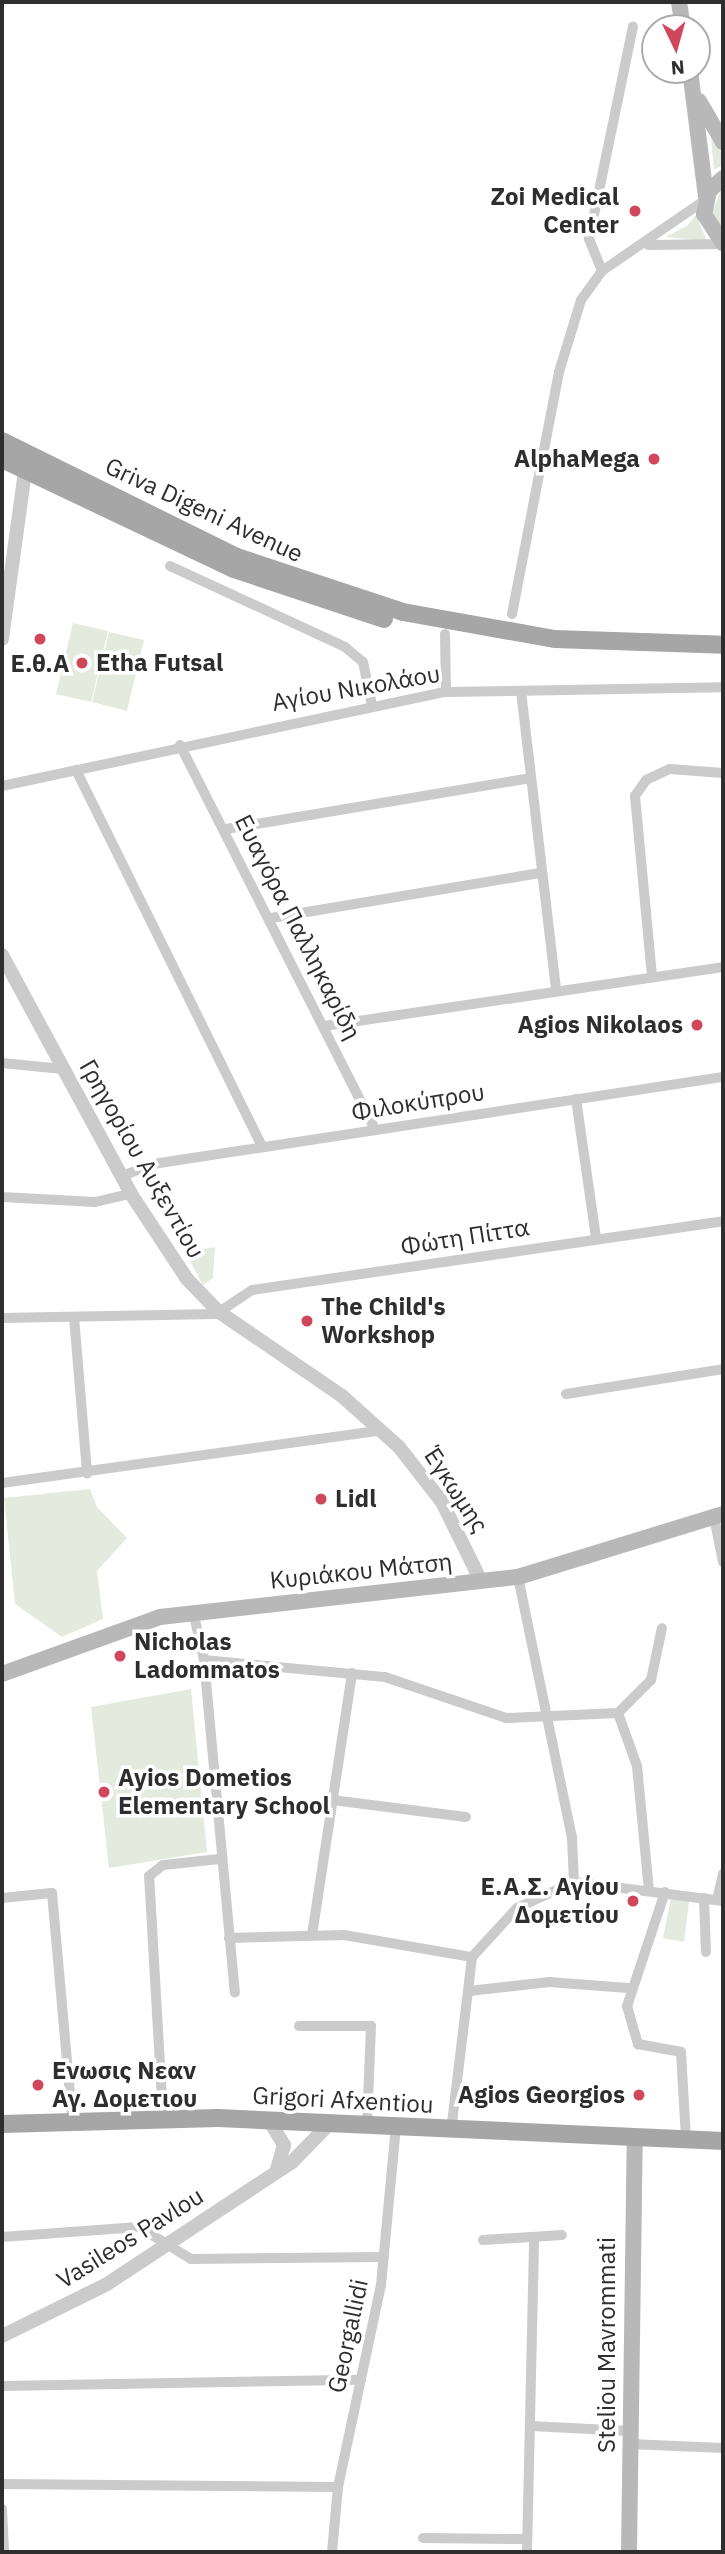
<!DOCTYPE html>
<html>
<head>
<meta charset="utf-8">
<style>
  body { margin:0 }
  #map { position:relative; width:725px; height:2554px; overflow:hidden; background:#fff; font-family:"IBM Plex Sans",sans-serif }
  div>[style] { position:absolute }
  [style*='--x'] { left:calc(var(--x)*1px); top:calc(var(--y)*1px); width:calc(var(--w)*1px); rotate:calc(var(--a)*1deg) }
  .green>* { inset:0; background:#e5eade }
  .minor>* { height:10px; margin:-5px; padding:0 5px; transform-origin:5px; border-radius:5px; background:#cbcbcb }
  .tertiary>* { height:14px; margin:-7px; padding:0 7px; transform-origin:7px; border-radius:7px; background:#cbcbcb }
  .secondary>* { height:16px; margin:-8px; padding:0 8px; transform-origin:8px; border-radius:8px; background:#b8b8b8 }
  .primary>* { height:18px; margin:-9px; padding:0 9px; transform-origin:9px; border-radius:9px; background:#a6a6a6 }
  .dots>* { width:19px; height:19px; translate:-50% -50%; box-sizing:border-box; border:4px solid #fff; border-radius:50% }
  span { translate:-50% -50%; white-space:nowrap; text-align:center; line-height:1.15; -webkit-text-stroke:7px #fff; paint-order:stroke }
  .poi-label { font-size:24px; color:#2e2e2e; font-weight:700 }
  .right { translate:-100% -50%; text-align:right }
  .left { translate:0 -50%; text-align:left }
  .street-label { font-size:24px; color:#2e2e2e }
  .frame { position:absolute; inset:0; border:4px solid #2e2e2e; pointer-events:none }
  .north { position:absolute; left:641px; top:14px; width:70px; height:70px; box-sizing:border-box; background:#fff; border:2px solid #ababab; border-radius:50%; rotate:175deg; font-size:19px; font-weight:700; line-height:28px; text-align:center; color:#2e2e2e }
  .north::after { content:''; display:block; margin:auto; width:24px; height:32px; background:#d0465a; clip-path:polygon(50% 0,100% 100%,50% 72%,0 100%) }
</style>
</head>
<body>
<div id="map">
  <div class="green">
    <div style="clip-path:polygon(711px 138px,723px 155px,723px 165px,714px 170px)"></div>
    <div style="clip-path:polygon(723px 185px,723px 237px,710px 217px)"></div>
    <div style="clip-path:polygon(696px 215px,707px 241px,665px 237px,687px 226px)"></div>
    <div style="clip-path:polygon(73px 623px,108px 631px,91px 702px,56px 694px)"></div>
    <div style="clip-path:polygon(109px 632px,144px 640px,127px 711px,92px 702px)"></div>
    <div style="clip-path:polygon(215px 1247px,213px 1278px,203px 1285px,185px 1252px)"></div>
    <div style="clip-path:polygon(90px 1489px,97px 1507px,127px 1538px,97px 1571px,103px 1619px,62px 1637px,15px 1604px,4px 1498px)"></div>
    <div style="clip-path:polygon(191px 1689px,207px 1852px,109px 1868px,91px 1707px)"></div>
    <div style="clip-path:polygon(671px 1898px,689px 1901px,684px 1942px,663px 1938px)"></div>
  </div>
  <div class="minor">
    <div style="--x:648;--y:245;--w:75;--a:-0.8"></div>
    <div style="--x:602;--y:271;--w:35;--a:-112"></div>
    <div style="--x:589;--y:239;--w:217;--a:-78.3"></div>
    <div style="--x:170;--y:566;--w:193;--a:24.8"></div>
    <div style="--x:345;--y:647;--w:23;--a:40"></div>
    <div style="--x:363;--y:662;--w:44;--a:78.2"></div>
    <div style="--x:512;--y:614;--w:247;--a:-79"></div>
    <div style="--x:559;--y:372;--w:75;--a:-73"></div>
    <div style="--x:581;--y:300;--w:36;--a:-54"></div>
    <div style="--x:602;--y:271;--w:125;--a:-34.6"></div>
    <div style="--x:445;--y:634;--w:58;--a:89"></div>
    <div style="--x:521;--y:691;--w:302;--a:83.3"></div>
    <div style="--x:180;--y:745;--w:431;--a:63.1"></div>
    <div style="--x:76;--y:770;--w:420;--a:63.7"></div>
    <div style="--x:2;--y:786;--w:454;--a:-12"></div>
    <div style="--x:446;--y:692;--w:277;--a:-1"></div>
    <div style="--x:226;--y:829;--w:308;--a:-9.5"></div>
    <div style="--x:271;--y:918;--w:274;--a:-9.5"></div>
    <div style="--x:652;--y:976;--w:181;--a:-95.4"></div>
    <div style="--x:635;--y:796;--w:19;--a:-55"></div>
    <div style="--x:646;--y:780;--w:26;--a:-25"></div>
    <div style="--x:670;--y:769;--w:53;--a:4.3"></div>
    <div style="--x:324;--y:1026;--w:403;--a:-8.4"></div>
    <div style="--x:2;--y:1063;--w:61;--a:5.6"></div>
    <div style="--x:576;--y:1099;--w:140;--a:81.8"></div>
    <div style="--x:122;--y:1176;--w:33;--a:-21"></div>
    <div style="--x:153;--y:1164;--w:577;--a:-8.68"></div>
    <div style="--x:2;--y:1197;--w:93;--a:3.1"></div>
    <div style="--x:95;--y:1202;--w:37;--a:-13"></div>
    <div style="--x:74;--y:1317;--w:157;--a:85.2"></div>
    <div style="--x:2;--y:1318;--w:214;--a:-1.1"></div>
    <div style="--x:216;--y:1314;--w:43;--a:-33.7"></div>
    <div style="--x:252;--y:1290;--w:476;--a:-8.3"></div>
    <div style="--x:566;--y:1394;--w:159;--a:-9"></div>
    <div style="--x:2;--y:1483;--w:384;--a:-7.9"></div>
    <div style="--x:714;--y:1517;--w:46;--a:78.7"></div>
    <div style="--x:518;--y:1577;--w:266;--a:78.3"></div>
    <div style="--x:572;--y:1837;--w:45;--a:87.5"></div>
    <div style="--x:193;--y:1611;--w:50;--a:77.3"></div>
    <div style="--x:204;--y:1660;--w:334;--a:84.7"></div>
    <div style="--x:204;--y:1660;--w:182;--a:5.4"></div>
    <div style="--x:385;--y:1677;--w:128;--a:18.7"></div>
    <div style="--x:506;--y:1718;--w:112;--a:-2.6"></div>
    <div style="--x:618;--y:1713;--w:47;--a:-45"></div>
    <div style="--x:651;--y:1680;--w:53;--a:-78.1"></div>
    <div style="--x:618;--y:1713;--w:56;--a:70.3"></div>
    <div style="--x:637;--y:1766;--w:125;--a:84.5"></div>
    <div style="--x:332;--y:1800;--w:135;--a:7.2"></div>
    <div style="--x:665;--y:1892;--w:120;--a:108.4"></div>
    <div style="--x:627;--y:2006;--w:40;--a:74"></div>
    <div style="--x:638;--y:2044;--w:44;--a:10.5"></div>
    <div style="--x:681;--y:2052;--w:87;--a:86.7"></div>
    <div style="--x:2;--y:1898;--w:50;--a:-5.7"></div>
    <div style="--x:52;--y:1893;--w:227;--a:84.9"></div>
    <div style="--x:704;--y:1898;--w:54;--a:87.9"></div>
    <div style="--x:717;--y:1900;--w:27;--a:-77"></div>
    <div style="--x:312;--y:1935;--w:265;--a:-81.3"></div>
    <div style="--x:229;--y:1938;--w:115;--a:-1.5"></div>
    <div style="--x:344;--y:1935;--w:130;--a:9.8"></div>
    <div style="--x:472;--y:1957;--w:67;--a:-47.4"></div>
    <div style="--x:517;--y:1908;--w:63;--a:-24.5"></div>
    <div style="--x:574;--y:1882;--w:150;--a:7.3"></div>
    <div style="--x:469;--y:1991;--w:81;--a:-6.4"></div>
    <div style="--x:549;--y:1982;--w:79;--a:4.3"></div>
    <div style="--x:299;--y:2026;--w:72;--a:0"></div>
    <div style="--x:371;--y:2026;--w:100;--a:92.3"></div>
    <div style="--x:163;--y:2117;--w:241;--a:-93.3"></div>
    <div style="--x:149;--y:1876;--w:18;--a:-38"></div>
    <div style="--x:163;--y:1865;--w:57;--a:-6"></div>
    <div style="--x:451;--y:2131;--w:175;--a:-83.1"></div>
    <div style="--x:2;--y:2237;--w:137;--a:-4.2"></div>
    <div style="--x:139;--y:2227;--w:61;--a:31.6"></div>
    <div style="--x:191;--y:2259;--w:193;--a:-0.6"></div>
    <div style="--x:483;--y:2240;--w:79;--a:-3.6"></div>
    <div style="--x:2;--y:2386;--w:359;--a:-1"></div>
    <div style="--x:531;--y:2426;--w:98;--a:2.9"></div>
    <div style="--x:629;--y:2444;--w:94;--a:2.4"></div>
    <div style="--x:2;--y:2484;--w:336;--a:0.5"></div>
    <div style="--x:2;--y:2509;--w:43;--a:87.3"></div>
    <div style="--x:423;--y:2538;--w:104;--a:0.6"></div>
    <div style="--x:332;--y:2552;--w:65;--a:-84.7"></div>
    <div style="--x:338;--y:2487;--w:207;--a:-78"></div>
    <div style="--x:381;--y:2285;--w:159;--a:-84.6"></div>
    <div style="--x:527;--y:2552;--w:315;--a:-88.7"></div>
  </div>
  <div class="tertiary">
    <div style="--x:2;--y:639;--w:171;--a:-82.2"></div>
    <div style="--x:2;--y:955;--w:272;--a:61.6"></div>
    <div style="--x:131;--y:1194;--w:102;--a:56.6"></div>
    <div style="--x:187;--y:1279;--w:46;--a:45.9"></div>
    <div style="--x:219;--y:1312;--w:149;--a:34.3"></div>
    <div style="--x:342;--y:1396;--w:76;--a:41.8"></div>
    <div style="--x:399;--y:1447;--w:70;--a:52"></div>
    <div style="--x:442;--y:1502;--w:88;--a:63.7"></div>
    <div style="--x:269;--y:2120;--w:29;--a:59"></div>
    <div style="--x:284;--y:2145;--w:25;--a:106"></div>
    <div style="--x:2;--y:2336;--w:117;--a:-26.3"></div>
    <div style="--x:107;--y:2284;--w:222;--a:-33.4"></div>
    <div style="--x:292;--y:2162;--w:54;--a:-45.7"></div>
  </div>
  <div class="secondary">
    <div style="--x:679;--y:2;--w:26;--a:81"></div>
    <div style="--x:690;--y:70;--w:128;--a:82.8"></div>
    <div style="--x:699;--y:101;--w:48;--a:59.7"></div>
    <div style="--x:723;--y:178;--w:19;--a:137"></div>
    <div style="--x:709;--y:191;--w:24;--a:102"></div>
    <div style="--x:704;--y:214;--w:35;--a:57"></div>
    <div style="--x:2;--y:1674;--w:168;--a:-19.8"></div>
    <div style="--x:160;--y:1617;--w:360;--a:-6.4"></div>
    <div style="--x:518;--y:1577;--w:214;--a:-17.1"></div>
    <div style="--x:629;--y:2552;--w:414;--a:-89.2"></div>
  </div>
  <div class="primary">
    <div style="--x:2;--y:441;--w:262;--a:26.3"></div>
    <div style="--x:237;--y:557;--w:175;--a:18.3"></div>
    <div style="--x:403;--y:612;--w:154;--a:10.1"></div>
    <div style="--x:555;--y:639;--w:168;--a:2"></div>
    <div style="--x:2;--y:459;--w:257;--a:25.4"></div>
    <div style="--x:234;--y:569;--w:158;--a:18.4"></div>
    <div style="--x:2;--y:2124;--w:216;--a:-1.6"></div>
    <div style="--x:218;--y:2118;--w:506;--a:2.61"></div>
  </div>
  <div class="dots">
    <div style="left:635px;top:211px;background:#d0465a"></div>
    <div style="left:654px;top:459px;background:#d0465a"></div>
    <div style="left:40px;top:639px;background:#d0465a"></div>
    <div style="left:82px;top:663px;background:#d0465a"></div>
    <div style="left:697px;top:1025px;background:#d0465a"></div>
    <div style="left:307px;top:1321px;background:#d0465a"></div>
    <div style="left:321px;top:1499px;background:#d0465a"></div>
    <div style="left:120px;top:1656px;background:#d0465a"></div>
    <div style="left:104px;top:1792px;background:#d0465a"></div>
    <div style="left:633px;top:1901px;background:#d0465a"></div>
    <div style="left:38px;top:2085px;background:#d0465a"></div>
    <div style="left:639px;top:2095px;background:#d0465a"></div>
  </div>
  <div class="poi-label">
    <span class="right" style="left:619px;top:211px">Zoi Medical<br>Center</span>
    <span class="right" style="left:640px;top:459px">AlphaMega</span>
    <span class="left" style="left:96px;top:663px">Etha Futsal</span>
    <span style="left:40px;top:664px">Ε.θ.Α</span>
    <span class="right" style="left:683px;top:1025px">Agios Nikolaos</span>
    <span class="left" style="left:321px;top:1321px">The Child's<br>Workshop</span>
    <span class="left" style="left:335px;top:1499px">Lidl</span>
    <span class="left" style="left:134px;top:1656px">Nicholas<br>Ladommatos</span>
    <span class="left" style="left:118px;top:1792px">Ayios Dometios<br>Elementary School</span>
    <span class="right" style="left:619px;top:1901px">Ε.Α.Σ. Αγίου<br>Δομετίου</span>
    <span class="left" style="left:52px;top:2085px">Ενωσις Νεαν<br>Αγ. Δομετιου</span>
    <span class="right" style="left:625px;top:2095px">Agios Georgios</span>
  </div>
  <div class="street-label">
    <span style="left:204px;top:510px;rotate:25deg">Griva Digeni Avenue</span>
    <span style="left:356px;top:688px;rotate:-10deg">Αγίου Νικολάου</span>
    <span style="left:298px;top:927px;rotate:63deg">Ευαγόρα Παλληκαρίδη</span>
    <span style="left:418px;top:1102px;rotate:-9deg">Φιλοκύπρου</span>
    <span style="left:142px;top:1159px;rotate:60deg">Γρηγορίου Αυξεντίου</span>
    <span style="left:465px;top:1237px;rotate:-9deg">Φώτη Πίττα</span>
    <span style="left:456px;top:1490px;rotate:57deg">Έγκωμης</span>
    <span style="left:361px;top:1571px;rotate:-6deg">Κυριάκου Μάτση</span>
    <span style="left:343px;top:2100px;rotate:3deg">Grigori Afxentiou</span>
    <span style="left:130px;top:2238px;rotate:-32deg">Vasileos Pavlou</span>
    <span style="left:348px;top:2336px;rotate:-78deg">Georgallidi</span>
    <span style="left:607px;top:2345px;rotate:-90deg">Steliou Mavrommati</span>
  </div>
  <div class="frame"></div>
  <div class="north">N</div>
</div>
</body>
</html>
